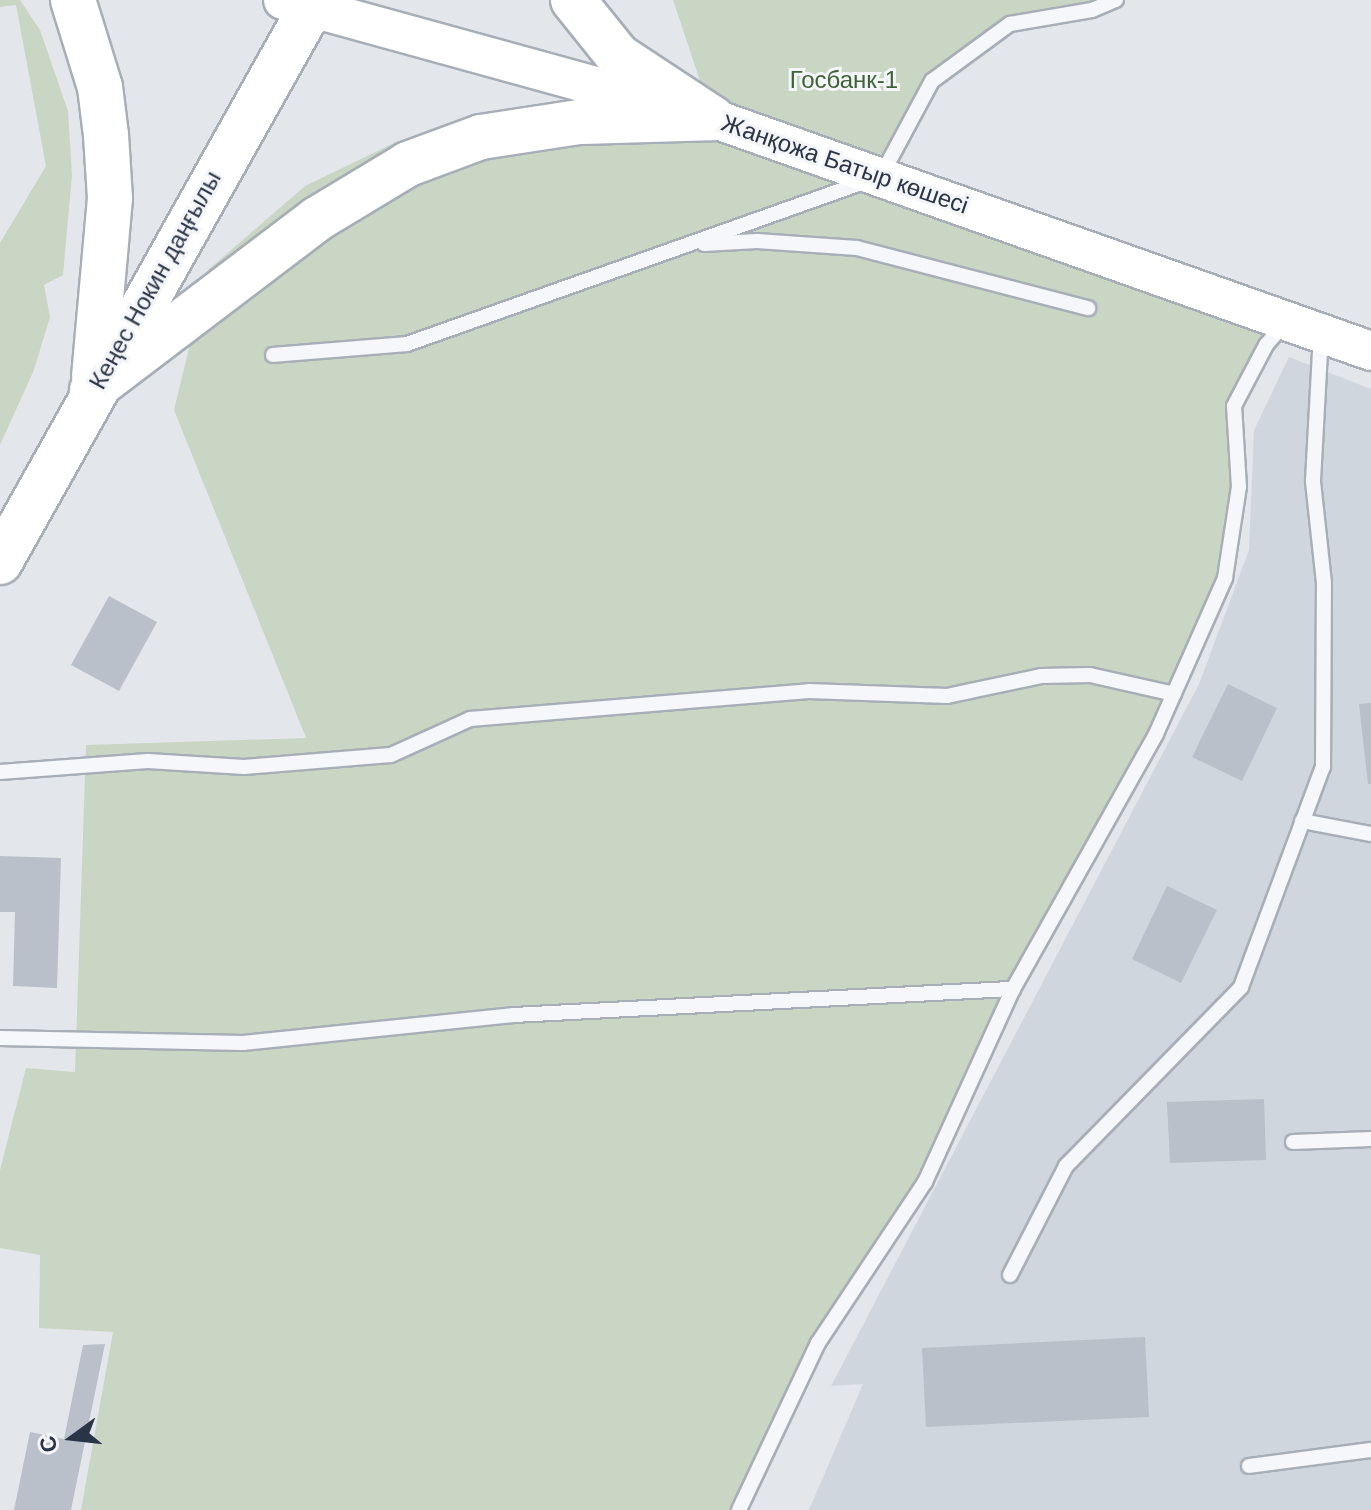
<!DOCTYPE html>
<html>
<head>
<meta charset="utf-8">
<style>
  body { margin:0 }
  #map { position:relative; width:1371px; height:1510px; overflow:hidden; background:#e3e7ec; font-family:Arial,sans-serif }
  div>[style] { position:absolute }
  [style*='--x'] { left:calc(var(--x)*1px); top:calc(var(--y)*1px); width:calc(var(--w)*1px); rotate:calc(var(--a)*1deg) }
  .built>* { inset:0; background:#d0d6de }
  .green>* { inset:0; background:#c9d6c3 }
  .building>* { inset:0; background:#b9c0ca }
  .roads { filter:drop-shadow(2px 0 #a7aeb7) drop-shadow(-2px 0 #a7aeb7) drop-shadow(0 2px #a7aeb7) drop-shadow(0 -2px #a7aeb7) }
  .lane>* { height:14px; margin:-7px; padding:0 7px; transform-origin:7px; border-radius:7px; background:#f6f7fa }
  .secondary>* { height:38px; margin:-19px; padding:0 19px; transform-origin:19px; border-radius:19px; background:#fff }
  .highway>* { height:44px; margin:-22px; padding:0 22px; transform-origin:22px; border-radius:22px; background:#fff }
  span { translate:-50% -50%; white-space:nowrap; text-align:center; line-height:1.15; -webkit-text-stroke:6px #f3f5f9; paint-order:stroke }
  .park-label { font-size:24px; color:#3f6335 }
  .street-label { font-size:24px; color:#293446 }
  .north { position:absolute; left:32px; top:1398px; width:80px; height:80px; -webkit-text-stroke:6px #f3f5f9; paint-order:stroke; rotate:255deg; font-size:22px; font-weight:700; line-height:32px; text-align:center; color:#293446 }
  .north::after { content:''; display:block; margin:auto; width:28px; height:36px; background:#293446; clip-path:polygon(50% 0,100% 100%,50% 72%,0 100%) }
</style>
</head>
<body>
<div id="map">
  <div class="built">
    <div style="clip-path:polygon(1289px 357px,1371px 389px,1371px 1510px,809px 1510px,863px 1384px,831px 1386px,1199px 684px,1249px 550px,1254px 430px)"></div>
  </div>
  <div class="green">
    <div style="clip-path:polygon(0 0,20px 0,40px 30px,68px 111px,72px 175px,63px 275px,44px 285px,50px 317px,34px 370px,0 445px,0 243px,46px 166px,16px 5px,0 7px)"></div>
    <div style="clip-path:polygon(673px 0,1113px 0,1010px 24px,933px 81px,882px 176px,1289px 318px,1234px 406px,1239px 487px,1225px 578px,1156px 734px,1013px 989px,925px 1182px,818px 1343px,739px 1510px,81px 1510px,113px 1332px,39px 1328px,40px 1255px,0 1248px,0 1170px,26px 1068px,75px 1072px,86px 745px,306px 738px,174px 410px,208px 270px,305px 186px,396px 142px,475px 118px,712px 117px)"></div>
  </div>
  <div class="building">
    <div style="clip-path:polygon(109px 596px,157px 622px,119px 691px,71px 665px)"></div>
    <div style="clip-path:polygon(1228px 684px,1277px 708px,1242px 781px,1192px 757px)"></div>
    <div style="clip-path:polygon(1371px 703px,1371px 784px,1368px 784px,1359px 704px)"></div>
    <div style="clip-path:polygon(0 856px,61px 858px,57px 988px,13px 986px,15px 912px,0 912px)"></div>
    <div style="clip-path:polygon(1167px 886px,1217px 910px,1181px 983px,1132px 959px)"></div>
    <div style="clip-path:polygon(1264px 1099px,1266px 1160px,1170px 1163px,1167px 1102px)"></div>
    <div style="clip-path:polygon(1145px 1337px,1149px 1417px,926px 1427px,922px 1348px)"></div>
    <div style="clip-path:polygon(105px 1344px,71px 1510px,14px 1510px,30px 1432px,64px 1439px,83px 1345px)"></div>
  </div>
  <div class="roads">
    <div class="lane">
      <div style="--x:704;--y:244;--w:53;--a:-3.2"></div>
      <div style="--x:757;--y:241;--w:100;--a:4"></div>
      <div style="--x:857;--y:248;--w:239;--a:14.6"></div>
      <div style="--x:273;--y:355;--w:134;--a:-4.7"></div>
      <div style="--x:407;--y:344;--w:503;--a:-19.52"></div>
      <div style="--x:881;--y:176;--w:108;--a:-61.8"></div>
      <div style="--x:932;--y:81;--w:97;--a:-36.2"></div>
      <div style="--x:1010;--y:24;--w:83;--a:-9.7"></div>
      <div style="--x:1092;--y:10;--w:26;--a:-23"></div>
      <div style="--x:0;--y:772;--w:148;--a:-4.3"></div>
      <div style="--x:148;--y:761;--w:96;--a:3.6"></div>
      <div style="--x:244;--y:767;--w:147;--a:-4.7"></div>
      <div style="--x:391;--y:755;--w:87;--a:-24.5"></div>
      <div style="--x:470;--y:719;--w:340;--a:-4.7"></div>
      <div style="--x:809;--y:691;--w:138;--a:2.1"></div>
      <div style="--x:947;--y:696;--w:96;--a:-12"></div>
      <div style="--x:1041;--y:676;--w:49;--a:-1.2"></div>
      <div style="--x:1090;--y:675;--w:86;--a:12.7"></div>
      <div style="--x:1302;--y:821;--w:70;--a:10.7"></div>
      <div style="--x:0;--y:1038;--w:243;--a:1.2"></div>
      <div style="--x:243;--y:1043;--w:272;--a:-5.9"></div>
      <div style="--x:514;--y:1015;--w:500;--a:-3"></div>
      <div style="--x:1293;--y:1142;--w:78;--a:-2.2"></div>
      <div style="--x:1010;--y:1275;--w:123;--a:-62.8"></div>
      <div style="--x:1066;--y:1166;--w:250;--a:-45.6"></div>
      <div style="--x:1241;--y:987;--w:235;--a:-69.6"></div>
      <div style="--x:1323;--y:767;--w:184;--a:-89.7"></div>
      <div style="--x:1324;--y:583;--w:103;--a:-96.2"></div>
      <div style="--x:1313;--y:481;--w:146;--a:-86.9"></div>
      <div style="--x:1249;--y:1466;--w:123;--a:-7.5"></div>
      <div style="--x:739;--y:1510;--w:185;--a:-64.7"></div>
      <div style="--x:818;--y:1343;--w:193;--a:-56.4"></div>
      <div style="--x:925;--y:1182;--w:212;--a:-65.5"></div>
      <div style="--x:1013;--y:989;--w:292;--a:-60.7"></div>
      <div style="--x:1156;--y:734;--w:171;--a:-66.1"></div>
      <div style="--x:1225;--y:578;--w:92;--a:-81.3"></div>
      <div style="--x:1239;--y:487;--w:81;--a:-93.5"></div>
      <div style="--x:1234;--y:406;--w:69;--a:-62.3"></div>
      <div style="--x:1266;--y:345;--w:29;--a:-49"></div>
    </div>
    <div class="secondary">
      <div style="--x:283;--y:0;--w:445;--a:15.4"></div>
      <div style="--x:712;--y:118;--w:699;--a:19.47"></div>
    </div>
    <div class="highway">
      <div style="--x:73;--y:0;--w:91;--a:72.8"></div>
      <div style="--x:100;--y:87;--w:48;--a:82.9"></div>
      <div style="--x:106;--y:135;--w:63;--a:86.4"></div>
      <div style="--x:110;--y:198;--w:179;--a:95.1"></div>
      <div style="--x:573;--y:0;--w:72;--a:51.2"></div>
      <div style="--x:618;--y:56;--w:113;--a:33.4"></div>
      <div style="--x:92;--y:390;--w:283;--a:-37.2"></div>
      <div style="--x:317;--y:219;--w:106;--a:-31.1"></div>
      <div style="--x:408;--y:164;--w:78;--a:-20.3"></div>
      <div style="--x:481;--y:137;--w:99;--a:-8.7"></div>
      <div style="--x:579;--y:122;--w:133;--a:-1.7"></div>
      <div style="--x:0;--y:562;--w:644;--a:-60.73"></div>
    </div>
  </div>
  <div class="park-label">
    <span style="left:844px;top:80px">Госбанк-1</span>
  </div>
  <div class="street-label">
    <span style="left:845px;top:164px;rotate:19deg">Жанқожа Батыр көшесі</span>
    <span style="left:155px;top:280px;rotate:-61deg">Кеңес Нокин даңғылы</span>
  </div>
  <div class="north">С</div>
</div>
</body>
</html>
